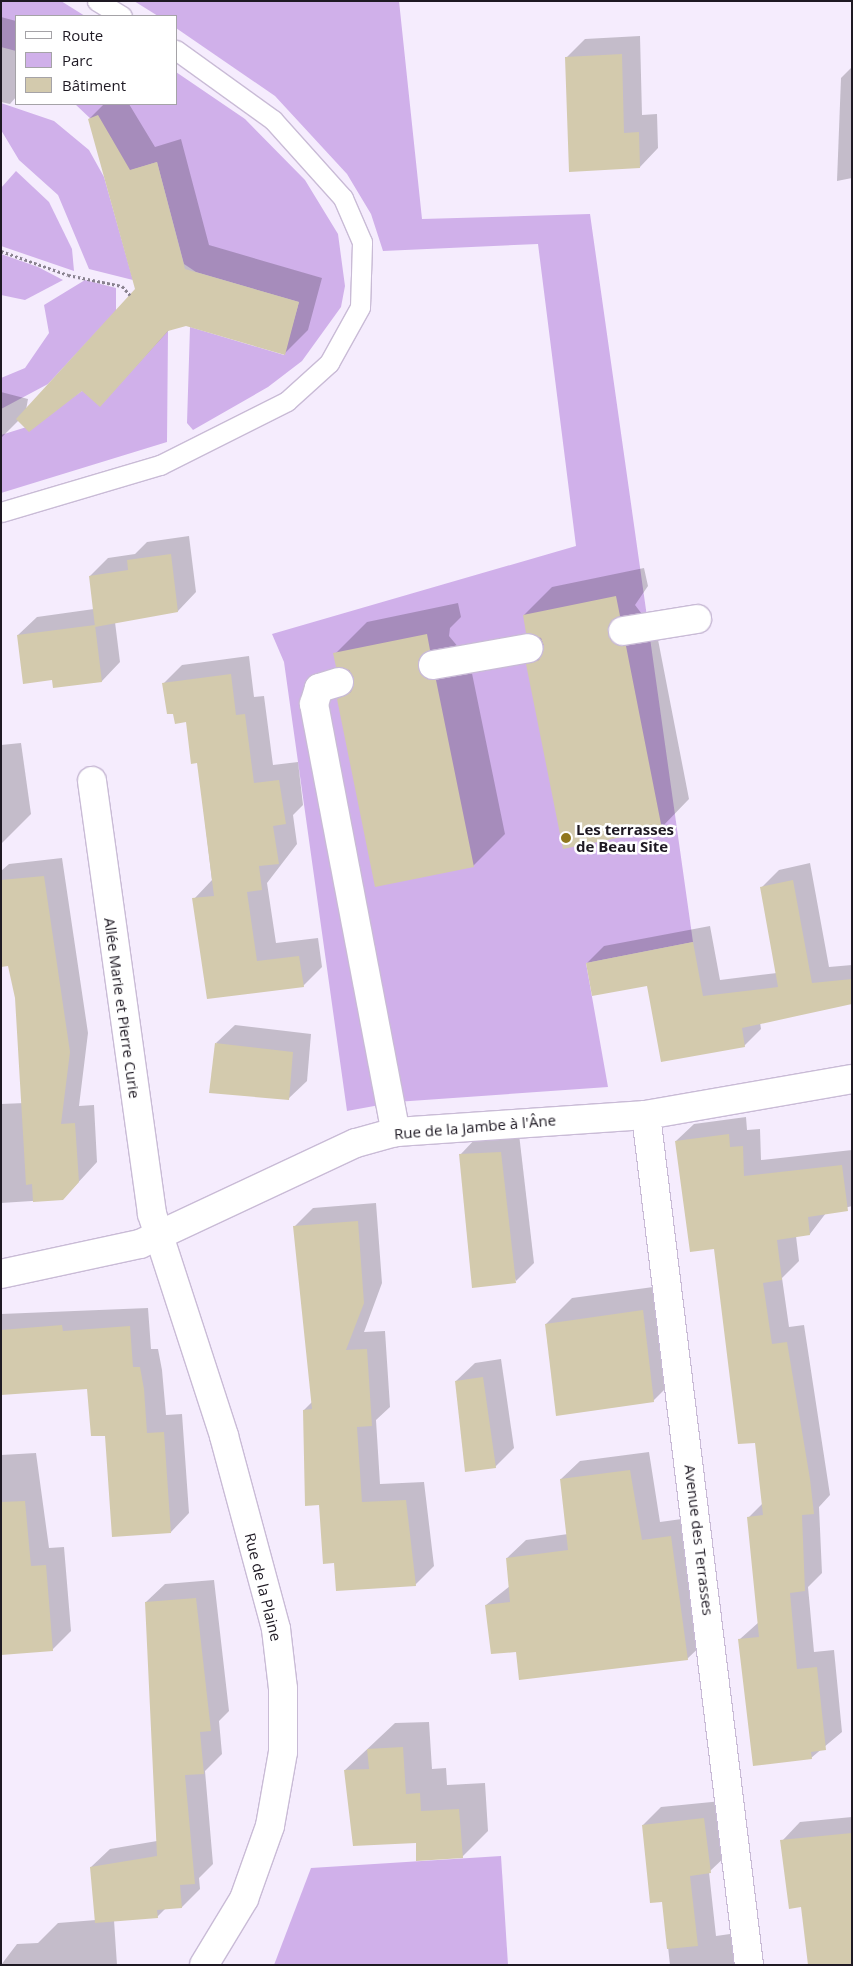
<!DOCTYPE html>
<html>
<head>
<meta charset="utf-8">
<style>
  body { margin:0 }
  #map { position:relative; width:853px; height:1966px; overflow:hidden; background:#f5ecfd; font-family:"Open Sans",sans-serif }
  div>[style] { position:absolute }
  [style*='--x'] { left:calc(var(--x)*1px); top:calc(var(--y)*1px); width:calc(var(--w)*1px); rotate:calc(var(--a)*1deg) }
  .green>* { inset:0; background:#d0b0ea }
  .shadow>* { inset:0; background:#0003 }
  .building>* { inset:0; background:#d3caad }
  .path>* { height:3px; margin-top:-1.5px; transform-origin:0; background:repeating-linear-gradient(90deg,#89828f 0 2.5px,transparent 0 5px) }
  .roads { filter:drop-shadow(1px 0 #c9bbd6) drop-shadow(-1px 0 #c9bbd6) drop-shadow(0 1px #c9bbd6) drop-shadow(0 -1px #c9bbd6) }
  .lane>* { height:19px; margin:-9.5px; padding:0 9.5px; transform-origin:9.5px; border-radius:9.5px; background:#fff }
  .street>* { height:28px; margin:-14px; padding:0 14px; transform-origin:14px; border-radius:14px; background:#fff }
  .dots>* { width:14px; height:14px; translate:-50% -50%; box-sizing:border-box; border:2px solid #fff; border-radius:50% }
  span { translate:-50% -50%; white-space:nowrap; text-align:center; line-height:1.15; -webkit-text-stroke:5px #fff; paint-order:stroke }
  .poi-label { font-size:15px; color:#1e1923; font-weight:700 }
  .left { translate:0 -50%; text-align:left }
  .street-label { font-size:15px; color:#1e1923 }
  .frame { position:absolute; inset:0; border:2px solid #1e1923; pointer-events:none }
  .legend { position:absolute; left:15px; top:15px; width:162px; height:90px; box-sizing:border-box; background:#fff; border:1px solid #a5a3a7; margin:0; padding:6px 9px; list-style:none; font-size:15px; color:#1e1923 }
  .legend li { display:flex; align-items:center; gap:10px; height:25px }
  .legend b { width:25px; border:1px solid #a5a3a7 }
</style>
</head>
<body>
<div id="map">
  <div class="green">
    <div style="clip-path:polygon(1px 1px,61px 1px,85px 16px,16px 16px,16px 51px,1px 47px)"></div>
    <div style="clip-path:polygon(134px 1px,399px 1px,422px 219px,590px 214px,693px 942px,586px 963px,608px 1087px,396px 1102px,347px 1111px,284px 662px,272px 634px,576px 546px,538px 244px,383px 251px,371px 214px,347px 174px,275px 96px,176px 28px,176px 16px,158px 16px)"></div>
    <div style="clip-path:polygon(176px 72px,245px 119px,305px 180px,338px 234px,345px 286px,341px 307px,302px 361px,268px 387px,193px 430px,187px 423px,190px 327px,284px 355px,299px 302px,196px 272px,184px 264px,157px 162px,128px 171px,111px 138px,75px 104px,176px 104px)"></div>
    <div style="clip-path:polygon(1px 103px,54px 121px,89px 150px,104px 177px,133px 280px,89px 269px,58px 195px,19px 160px,1px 130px)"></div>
    <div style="clip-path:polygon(16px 171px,49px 202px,72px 249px,74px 271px,1px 246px,1px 188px)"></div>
    <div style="clip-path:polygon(1px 254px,38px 267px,63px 280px,25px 300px,1px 295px)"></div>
    <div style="clip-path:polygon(85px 280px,116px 288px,116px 311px,48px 384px,1px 409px,1px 378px,25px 368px,49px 333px,44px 305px)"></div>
    <div style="clip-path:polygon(168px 331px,167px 442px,1px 493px,1px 435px,33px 425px)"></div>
    <div style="clip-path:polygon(501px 1856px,508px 1965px,274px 1965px,311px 1868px)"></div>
  </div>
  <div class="shadow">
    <div style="clip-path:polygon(1px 17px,16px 21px,16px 97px,10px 104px,1px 102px)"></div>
    <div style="clip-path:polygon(640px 36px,642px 115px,657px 114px,658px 148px,640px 167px,566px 58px,585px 39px)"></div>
    <div style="clip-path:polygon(852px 67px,852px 178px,837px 181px,841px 78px)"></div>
    <div style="clip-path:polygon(104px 104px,129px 104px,155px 147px,181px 139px,209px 245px,322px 278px,308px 330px,284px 354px,186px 325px,170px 329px,100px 405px,82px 389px,19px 420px,1px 438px,1px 392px,28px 399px,26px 410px,137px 290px,89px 119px)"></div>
    <div style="clip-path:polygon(189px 536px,196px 592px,178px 611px,115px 622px,120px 662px,102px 681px,53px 679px,18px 635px,37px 617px,94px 609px,90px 576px,108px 558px,135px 554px,147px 542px)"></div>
    <div style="clip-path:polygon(644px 568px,648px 586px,635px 605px,645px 618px,654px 619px,689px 799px,661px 828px,527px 665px,545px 647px,524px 615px,552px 587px)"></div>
    <div style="clip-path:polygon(458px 603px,461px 617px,450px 628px,449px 636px,459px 648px,467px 649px,505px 834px,473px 866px,339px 699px,355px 678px,335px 654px,367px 622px)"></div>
    <div style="clip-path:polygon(249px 656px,254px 697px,264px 696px,273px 765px,298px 762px,303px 805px,293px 815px,297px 844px,267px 883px,276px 943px,318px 938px,322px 967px,303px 986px,208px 998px,194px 899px,212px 880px,198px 762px,187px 721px,164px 683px,182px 665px)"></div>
    <div style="clip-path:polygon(21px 743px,31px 814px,1px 844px,1px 745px)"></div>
    <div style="clip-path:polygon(62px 858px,88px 1033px,79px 1106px,94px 1105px,97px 1162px,63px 1199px,1px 1203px,1px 1104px,25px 1103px,16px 998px,9px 964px,1px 965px,1px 871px,9px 864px)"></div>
    <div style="clip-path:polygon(810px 863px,829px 967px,852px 965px,852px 1003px,760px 1022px,761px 1029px,744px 1046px,648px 984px,587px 963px,604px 946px,710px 926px,720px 980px,777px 973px,762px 887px,779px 870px)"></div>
    <div style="clip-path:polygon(235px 1025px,311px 1034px,307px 1081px,288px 1099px,216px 1043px)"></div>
    <div style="clip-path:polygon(746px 1117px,747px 1130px,760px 1129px,761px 1160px,852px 1150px,852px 1206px,826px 1213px,810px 1234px,796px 1236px,799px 1261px,782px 1278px,789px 1327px,804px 1325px,830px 1495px,819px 1507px,822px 1573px,808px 1587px,814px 1652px,834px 1650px,842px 1732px,811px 1758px,740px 1639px,759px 1622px,748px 1518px,763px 1503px,756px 1441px,716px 1247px,676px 1141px,694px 1124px)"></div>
    <div style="clip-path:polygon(519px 1134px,534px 1263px,516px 1281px,460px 1155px,478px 1136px)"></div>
    <div style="clip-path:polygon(376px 1203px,382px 1283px,364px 1332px,385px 1331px,390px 1407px,376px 1420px,380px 1484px,424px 1482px,434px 1566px,415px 1585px,335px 1562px,304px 1410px,312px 1402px,295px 1226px,313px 1208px)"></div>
    <div style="clip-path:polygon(668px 1285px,679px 1375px,653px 1401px,546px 1324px,572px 1298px)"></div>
    <div style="clip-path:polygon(148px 1308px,151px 1349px,158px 1349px,162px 1370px,166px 1415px,182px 1414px,189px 1513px,171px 1532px,107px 1435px,88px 1387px,1px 1393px,1px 1314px)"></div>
    <div style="clip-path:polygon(501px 1359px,514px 1448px,495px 1467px,456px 1381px,475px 1363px)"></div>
    <div style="clip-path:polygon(649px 1452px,660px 1522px,689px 1518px,706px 1641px,687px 1659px,517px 1650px,486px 1605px,510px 1586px,507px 1558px,526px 1540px,568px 1534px,561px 1479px,580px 1461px)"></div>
    <div style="clip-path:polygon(36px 1453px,49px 1548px,64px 1547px,71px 1631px,52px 1650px,1px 1654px,1px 1455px)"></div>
    <div style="clip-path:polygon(214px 1580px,229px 1711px,219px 1721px,222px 1754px,205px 1771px,213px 1864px,199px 1878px,200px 1889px,182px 1907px,166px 1908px,157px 1917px,114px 1920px,117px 1965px,1px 1965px,17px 1944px,38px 1943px,58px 1923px,96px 1920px,91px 1867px,110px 1849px,157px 1841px,146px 1602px,165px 1584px)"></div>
    <div style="clip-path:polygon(429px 1722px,432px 1769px,446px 1768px,447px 1785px,485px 1783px,488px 1831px,462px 1857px,417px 1842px,345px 1770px,395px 1723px)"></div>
    <div style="clip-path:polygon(722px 1801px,728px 1854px,709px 1872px,716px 1936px,737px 1933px,740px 1965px,670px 1965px,663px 1901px,643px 1825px,661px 1807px)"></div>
    <div style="clip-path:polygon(852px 1817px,852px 1965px,802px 1906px,782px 1841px,800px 1822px)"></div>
  </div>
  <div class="building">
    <div style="clip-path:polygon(622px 54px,624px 133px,639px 132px,640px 168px,569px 172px,565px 57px)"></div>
    <div style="clip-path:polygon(98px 115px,130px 170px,157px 162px,185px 269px,299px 302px,285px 355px,186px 326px,168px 331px,100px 407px,82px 391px,29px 432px,16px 419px,135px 289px,88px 119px)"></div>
    <div style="clip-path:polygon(171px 554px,178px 612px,95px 627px,89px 576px,128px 570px,127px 560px)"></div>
    <div style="clip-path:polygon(616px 596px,620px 616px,609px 625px,608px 634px,617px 645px,626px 646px,662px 829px,563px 849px,526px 664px,539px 660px,544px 646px,541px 638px,526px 633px,523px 615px)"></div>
    <div style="clip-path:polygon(95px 625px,102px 682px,53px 688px,52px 680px,23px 684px,17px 635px)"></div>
    <div style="clip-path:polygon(427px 634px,430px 650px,419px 659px,418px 668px,427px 679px,436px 680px,474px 867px,375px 887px,337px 699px,351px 692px,354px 678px,349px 670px,336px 667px,333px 653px)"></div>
    <div style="clip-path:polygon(231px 674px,236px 715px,245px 714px,254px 783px,279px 780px,286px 824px,273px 826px,279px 864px,259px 866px,262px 890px,247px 892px,257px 961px,299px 956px,304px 987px,207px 999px,192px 898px,214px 896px,197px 763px,191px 764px,186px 722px,175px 724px,173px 714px,167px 714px,162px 683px)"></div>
    <div style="clip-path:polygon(44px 876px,70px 1052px,61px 1124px,75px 1123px,79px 1182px,63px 1200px,33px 1202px,32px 1184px,26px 1185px,15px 998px,8px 966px,1px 967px,1px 880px)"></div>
    <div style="clip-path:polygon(793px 880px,812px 983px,852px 979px,852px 1004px,742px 1028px,745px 1047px,661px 1062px,647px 986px,592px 996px,586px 963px,693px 942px,703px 996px,778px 987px,760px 887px)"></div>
    <div style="clip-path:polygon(215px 1043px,293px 1052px,289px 1100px,209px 1093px)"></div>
    <div style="clip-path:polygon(729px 1134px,730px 1147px,743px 1146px,744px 1176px,842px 1165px,848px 1211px,808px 1217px,810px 1235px,777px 1240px,782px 1280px,763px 1283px,772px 1344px,787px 1342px,810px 1479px,814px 1514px,802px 1515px,805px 1591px,790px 1593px,797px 1669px,817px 1667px,826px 1750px,811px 1752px,812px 1759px,753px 1766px,738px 1639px,759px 1637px,747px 1517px,763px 1515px,755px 1443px,738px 1444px,714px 1249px,690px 1252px,675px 1141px)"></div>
    <div style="clip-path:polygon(501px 1152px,516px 1283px,472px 1288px,459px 1154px)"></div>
    <div style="clip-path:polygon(358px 1221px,364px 1303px,346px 1350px,367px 1349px,372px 1426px,357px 1427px,362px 1502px,406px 1500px,416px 1586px,336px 1591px,334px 1563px,323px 1564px,319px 1505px,305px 1506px,303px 1410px,312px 1409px,293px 1226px)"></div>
    <div style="clip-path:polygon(643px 1310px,654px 1402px,556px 1416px,545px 1324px)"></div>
    <div style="clip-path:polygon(62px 1325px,63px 1331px,130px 1326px,133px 1367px,140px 1367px,144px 1389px,147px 1433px,164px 1432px,171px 1533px,112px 1537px,105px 1436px,91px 1436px,87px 1389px,1px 1395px,1px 1330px)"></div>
    <div style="clip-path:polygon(483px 1377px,496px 1468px,465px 1472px,455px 1381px)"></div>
    <div style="clip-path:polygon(630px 1470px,642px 1540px,671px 1536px,688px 1660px,519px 1680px,516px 1652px,491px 1654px,487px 1622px,485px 1605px,510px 1602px,506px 1558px,568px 1550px,560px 1479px)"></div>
    <div style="clip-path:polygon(25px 1501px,31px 1566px,46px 1565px,53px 1651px,1px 1655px,1px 1502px)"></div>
    <div style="clip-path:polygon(196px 1598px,211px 1731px,200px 1732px,204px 1774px,185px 1775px,195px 1884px,180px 1885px,182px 1908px,157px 1910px,158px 1918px,95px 1923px,90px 1867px,157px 1856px,145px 1602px)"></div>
    <div style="clip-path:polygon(403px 1747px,406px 1794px,420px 1793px,421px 1811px,459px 1809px,463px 1858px,416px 1861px,416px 1843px,353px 1846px,344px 1770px,369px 1769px,367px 1749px)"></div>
    <div style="clip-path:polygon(704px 1818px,711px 1873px,690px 1876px,698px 1946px,667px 1949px,662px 1902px,650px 1903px,642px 1825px)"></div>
    <div style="clip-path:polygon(852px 1833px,852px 1965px,808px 1965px,801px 1907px,789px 1909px,780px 1840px)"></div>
  </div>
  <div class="path">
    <div style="--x:1;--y:251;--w:71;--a:19.7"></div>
    <div style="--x:68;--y:275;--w:55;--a:11.5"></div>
    <div style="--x:122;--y:286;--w:12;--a:48"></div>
  </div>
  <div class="roads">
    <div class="lane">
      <div style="--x:97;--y:1;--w:29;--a:31"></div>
      <div style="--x:1;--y:512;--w:166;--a:-16.5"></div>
      <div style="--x:160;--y:465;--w:142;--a:-26.7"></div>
      <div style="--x:287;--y:401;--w:57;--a:-42.1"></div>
      <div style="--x:329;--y:363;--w:64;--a:-61"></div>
      <div style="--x:360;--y:307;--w:65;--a:-88.2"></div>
      <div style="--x:362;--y:242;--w:48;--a:-113.4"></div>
      <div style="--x:343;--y:198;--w:105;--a:-131.9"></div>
      <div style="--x:273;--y:120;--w:120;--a:-144.2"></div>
    </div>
    <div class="street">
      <div style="--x:623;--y:631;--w:75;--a:-9.2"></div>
      <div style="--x:433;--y:665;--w:97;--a:-10"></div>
      <div style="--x:339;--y:682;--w:21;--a:163"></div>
      <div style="--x:319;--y:688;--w:17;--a:107"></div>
      <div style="--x:314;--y:704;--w:436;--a:79.2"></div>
      <div style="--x:92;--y:781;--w:437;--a:82.1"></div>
      <div style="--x:152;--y:1214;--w:233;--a:72"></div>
      <div style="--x:224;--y:1436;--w:200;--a:74.9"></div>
      <div style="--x:276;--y:1629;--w:60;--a:83.3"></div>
      <div style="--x:283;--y:1689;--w:63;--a:90"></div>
      <div style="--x:283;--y:1752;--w:75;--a:100"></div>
      <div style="--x:270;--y:1826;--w:77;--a:109.6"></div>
      <div style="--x:244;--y:1899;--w:77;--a:121.2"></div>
      <div style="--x:646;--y:1115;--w:856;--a:83.09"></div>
      <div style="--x:1;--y:1274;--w:142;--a:-12.2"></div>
      <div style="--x:140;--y:1244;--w:238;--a:-25.1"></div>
      <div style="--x:356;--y:1143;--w:41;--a:-15.4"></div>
      <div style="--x:396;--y:1132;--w:251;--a:-3.9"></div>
      <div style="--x:646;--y:1115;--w:209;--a:-9.9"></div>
    </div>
  </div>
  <div class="dots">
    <div style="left:566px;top:838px;background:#90771d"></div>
  </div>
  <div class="poi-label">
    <span class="left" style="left:576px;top:838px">Les terrasses<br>de Beau Site</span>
  </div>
  <div class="street-label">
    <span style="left:122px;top:1008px;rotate:82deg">Allée Marie et Pierre Curie</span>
    <span style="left:475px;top:1127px;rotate:-5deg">Rue de la Jambe à l'Âne</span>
    <span style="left:699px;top:1540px;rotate:83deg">Avenue des Terrasses</span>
    <span style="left:263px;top:1587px;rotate:76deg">Rue de la Plaine</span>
  </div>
  <div class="frame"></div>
  <ul class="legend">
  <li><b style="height:6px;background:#fff"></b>Route</li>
  <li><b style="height:14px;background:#d0b0ea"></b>Parc</li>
  <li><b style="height:14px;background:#d3caad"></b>Bâtiment</li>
  </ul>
</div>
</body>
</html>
